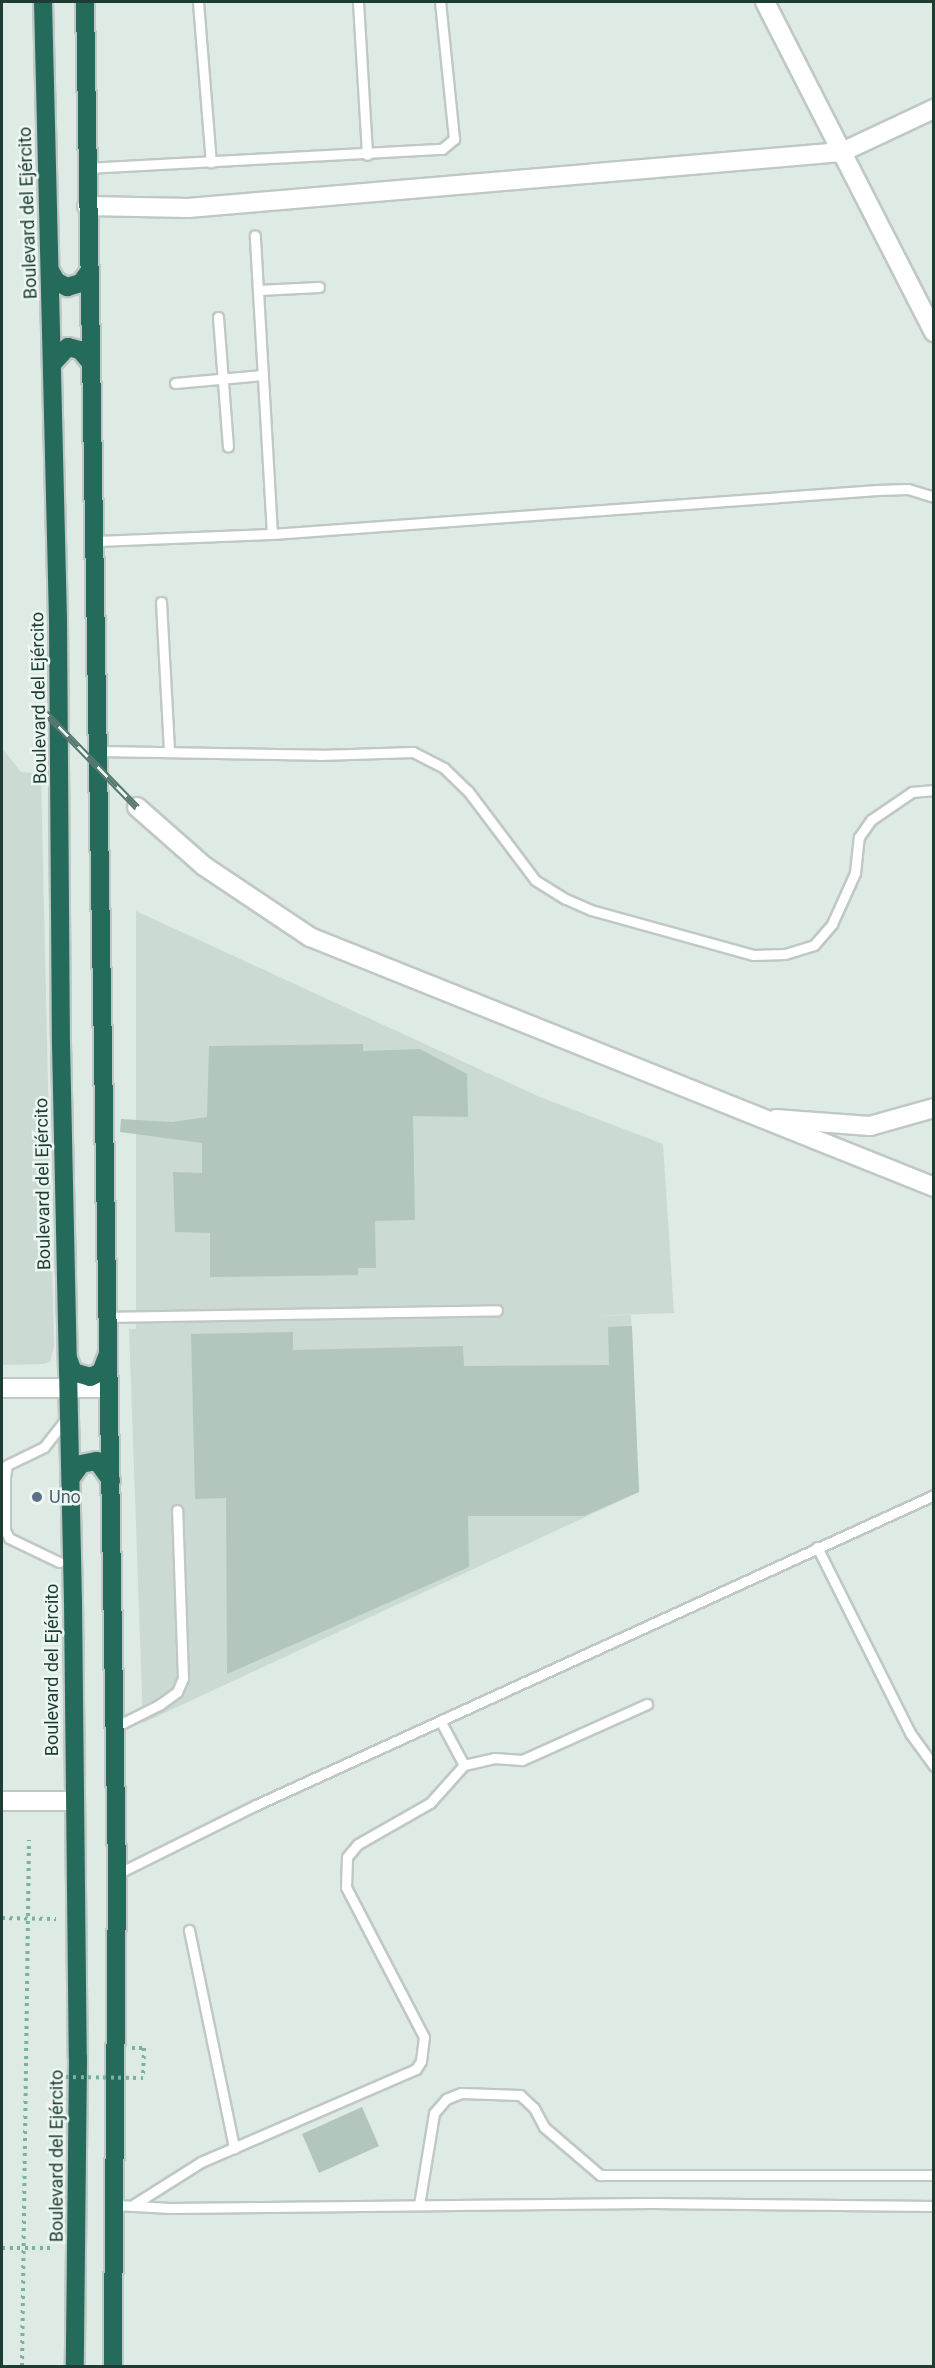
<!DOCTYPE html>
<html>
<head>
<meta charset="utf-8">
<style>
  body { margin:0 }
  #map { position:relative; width:935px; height:2368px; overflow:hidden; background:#ddebe4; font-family:Roboto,sans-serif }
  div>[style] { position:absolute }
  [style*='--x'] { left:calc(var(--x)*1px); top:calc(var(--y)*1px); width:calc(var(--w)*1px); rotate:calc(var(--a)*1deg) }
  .built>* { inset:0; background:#cbdbd3 }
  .building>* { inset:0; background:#b2c6bd }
  .path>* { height:4px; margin-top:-2px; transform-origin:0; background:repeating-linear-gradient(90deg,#79b2a0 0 3px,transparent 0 7.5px) }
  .roads { filter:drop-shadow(2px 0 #c0c8c6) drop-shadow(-2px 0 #c0c8c6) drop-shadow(0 2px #c0c8c6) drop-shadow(0 -2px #c0c8c6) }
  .lane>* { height:9px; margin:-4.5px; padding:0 4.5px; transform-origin:4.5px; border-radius:4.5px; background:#fff }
  .street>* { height:18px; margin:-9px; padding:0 9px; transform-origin:9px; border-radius:9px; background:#fff }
  .highway>* { height:18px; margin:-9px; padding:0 9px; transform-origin:9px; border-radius:9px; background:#256b5c }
  .rail>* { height:7px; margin-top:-3.5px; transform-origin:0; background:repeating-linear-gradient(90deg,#edf7f2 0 14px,#56786e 0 28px); box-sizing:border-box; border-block:2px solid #56786e }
  .path-bridge>* { height:4px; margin-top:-2px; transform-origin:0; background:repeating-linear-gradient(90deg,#79b2a0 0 3px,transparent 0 7.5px) }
  .dots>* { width:16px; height:16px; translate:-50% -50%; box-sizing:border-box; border:3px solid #edf7f2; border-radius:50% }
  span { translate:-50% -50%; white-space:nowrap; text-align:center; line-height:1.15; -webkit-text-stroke:5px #edf7f2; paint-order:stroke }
  .street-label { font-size:18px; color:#1d3c33 }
  .service-label { font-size:18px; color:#4e5e75 }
  .left { translate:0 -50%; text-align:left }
  .frame { position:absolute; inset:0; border:3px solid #1d3c33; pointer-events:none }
</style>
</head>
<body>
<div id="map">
  <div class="built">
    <div style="clip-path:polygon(2px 748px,21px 772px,41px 774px,54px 1347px,50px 1362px,43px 1364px,2px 1365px)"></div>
    <div style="clip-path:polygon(136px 911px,540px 1097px,663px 1144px,674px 1313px,586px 1316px,631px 1315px,639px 1492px,143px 1723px,129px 1329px,136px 1329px)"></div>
  </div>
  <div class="building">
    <div style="clip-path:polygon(363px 1044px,363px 1051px,420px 1049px,467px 1074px,468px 1117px,413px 1116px,415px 1220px,375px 1221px,376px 1268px,358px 1268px,358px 1275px,210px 1277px,210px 1233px,175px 1232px,173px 1172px,202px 1173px,202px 1143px,120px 1132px,121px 1119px,172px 1122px,207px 1117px,209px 1046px)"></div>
    <div style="clip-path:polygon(632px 1326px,639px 1492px,584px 1516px,468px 1516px,469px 1567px,227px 1674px,226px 1498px,195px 1499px,191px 1334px,293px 1332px,293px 1350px,463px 1346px,464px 1366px,609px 1365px,608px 1327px)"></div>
    <div style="clip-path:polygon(362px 2107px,379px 2146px,319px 2173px,302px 2134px)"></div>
  </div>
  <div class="path">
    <div style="--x:2;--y:1918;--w:54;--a:1.1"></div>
    <div style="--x:132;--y:2048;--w:12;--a:0"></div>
    <div style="--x:144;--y:2048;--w:30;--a:92"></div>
    <div style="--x:2;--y:2248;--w:51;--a:0"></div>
    <div style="--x:22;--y:2366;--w:526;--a:-89.24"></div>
  </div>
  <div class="roads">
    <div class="lane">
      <div style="--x:198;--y:2;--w:161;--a:85.4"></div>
      <div style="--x:358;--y:2;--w:153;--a:86.6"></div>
      <div style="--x:86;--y:168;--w:357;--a:-3.1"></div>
      <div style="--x:442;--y:149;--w:16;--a:-40"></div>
      <div style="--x:454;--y:139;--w:138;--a:-95.8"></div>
      <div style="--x:258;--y:290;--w:61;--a:-2.8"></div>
      <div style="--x:218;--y:317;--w:130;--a:85.6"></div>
      <div style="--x:175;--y:383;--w:88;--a:-5.2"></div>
      <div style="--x:272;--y:534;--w:607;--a:-4.16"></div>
      <div style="--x:877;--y:490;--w:31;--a:-2"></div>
      <div style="--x:908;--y:489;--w:27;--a:17"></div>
      <div style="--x:95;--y:541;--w:177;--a:-2.3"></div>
      <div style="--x:272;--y:534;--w:299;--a:-93.3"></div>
      <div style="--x:161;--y:602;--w:149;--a:86.9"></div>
      <div style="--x:99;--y:751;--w:221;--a:1"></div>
      <div style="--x:320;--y:755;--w:93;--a:-1.8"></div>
      <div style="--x:413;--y:752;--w:35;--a:27"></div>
      <div style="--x:444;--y:768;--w:33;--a:44"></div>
      <div style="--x:468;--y:791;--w:111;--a:53"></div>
      <div style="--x:535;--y:880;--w:36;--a:32"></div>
      <div style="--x:566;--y:899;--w:27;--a:24"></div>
      <div style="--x:591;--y:910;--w:168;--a:15.5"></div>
      <div style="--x:753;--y:955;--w:32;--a:-2"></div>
      <div style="--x:785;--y:954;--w:30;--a:-17"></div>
      <div style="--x:814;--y:945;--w:28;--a:-49"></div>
      <div style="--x:832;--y:924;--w:56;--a:-65.7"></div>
      <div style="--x:855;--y:873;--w:36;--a:-84"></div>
      <div style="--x:859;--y:837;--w:21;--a:-55"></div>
      <div style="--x:871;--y:820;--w:50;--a:-34.3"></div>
      <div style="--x:912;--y:792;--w:22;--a:-5"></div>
      <div style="--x:108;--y:1317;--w:389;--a:-1"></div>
      <div style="--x:817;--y:1547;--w:208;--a:63.4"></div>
      <div style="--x:910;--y:1733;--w:41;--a:54"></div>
      <div style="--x:59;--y:1562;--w:55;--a:-154.4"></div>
      <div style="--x:9;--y:1538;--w:9;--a:-117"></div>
      <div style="--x:5;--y:1530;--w:53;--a:-90"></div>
      <div style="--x:5;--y:1477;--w:12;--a:-81"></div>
      <div style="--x:7;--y:1465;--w:41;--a:-25.9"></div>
      <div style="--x:44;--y:1447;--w:36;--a:-52"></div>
      <div style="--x:441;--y:1722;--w:49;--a:61.9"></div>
      <div style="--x:115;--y:1727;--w:49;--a:-26.6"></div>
      <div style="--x:159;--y:1705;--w:22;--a:-36"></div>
      <div style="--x:177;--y:1692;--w:15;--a:-67"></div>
      <div style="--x:183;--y:1678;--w:168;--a:-92"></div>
      <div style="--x:117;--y:1874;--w:155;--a:-26.4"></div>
      <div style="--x:256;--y:1805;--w:746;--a:-24.57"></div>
      <div style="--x:189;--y:1930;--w:223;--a:78.3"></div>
      <div style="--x:116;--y:2205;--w:54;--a:3.2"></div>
      <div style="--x:170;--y:2208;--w:483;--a:-0.6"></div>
      <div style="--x:653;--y:2203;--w:281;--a:0.6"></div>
      <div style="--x:133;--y:2205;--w:80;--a:-32.3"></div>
      <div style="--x:201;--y:2162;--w:234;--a:-23.4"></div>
      <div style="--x:416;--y:2069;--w:9;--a:-58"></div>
      <div style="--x:421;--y:2061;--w:24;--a:-83"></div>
      <div style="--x:424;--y:2037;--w:169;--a:-117.5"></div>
      <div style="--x:346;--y:1887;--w:30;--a:-88"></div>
      <div style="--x:347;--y:1857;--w:17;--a:-50"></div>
      <div style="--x:358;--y:1844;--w:83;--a:-29.7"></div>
      <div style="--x:430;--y:1803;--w:51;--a:-48.2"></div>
      <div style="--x:464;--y:1765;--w:31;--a:-13"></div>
      <div style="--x:494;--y:1758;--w:28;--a:4"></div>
      <div style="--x:522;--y:1760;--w:137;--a:-24.1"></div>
      <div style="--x:419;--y:2205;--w:93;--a:-80.7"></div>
      <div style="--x:434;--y:2113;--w:18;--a:-49"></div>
      <div style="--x:446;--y:2099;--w:16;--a:-22"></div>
      <div style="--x:461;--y:2093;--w:59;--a:1.9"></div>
      <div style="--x:520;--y:2095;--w:19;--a:43"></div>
      <div style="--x:534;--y:2108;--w:21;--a:62"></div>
      <div style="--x:544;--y:2127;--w:74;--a:40.6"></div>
      <div style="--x:600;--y:2175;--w:334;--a:0"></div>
    </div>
    <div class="street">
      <div style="--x:765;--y:2;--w:371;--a:62.9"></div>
      <div style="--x:87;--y:206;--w:101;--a:1.1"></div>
      <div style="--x:188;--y:208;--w:656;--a:-4.89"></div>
      <div style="--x:842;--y:152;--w:102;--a:-25.1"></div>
      <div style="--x:137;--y:807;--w:89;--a:41.4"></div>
      <div style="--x:204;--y:866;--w:128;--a:33.8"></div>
      <div style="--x:310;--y:937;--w:672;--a:21.83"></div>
      <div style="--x:776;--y:1119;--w:94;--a:4.3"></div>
      <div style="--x:870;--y:1126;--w:66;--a:-15.7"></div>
      <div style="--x:2;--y:1388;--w:107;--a:0"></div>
      <div style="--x:2;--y:1801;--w:72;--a:0"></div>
    </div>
    <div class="highway">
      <div style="--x:43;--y:2;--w:619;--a:88.61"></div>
      <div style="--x:58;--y:621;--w:423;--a:89.6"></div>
      <div style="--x:61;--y:1044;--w:558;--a:88.77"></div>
      <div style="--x:73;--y:1602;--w:456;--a:89.4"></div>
      <div style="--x:78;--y:2058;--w:308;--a:90.6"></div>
      <div style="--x:85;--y:2;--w:1872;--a:89.02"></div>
      <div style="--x:117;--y:1874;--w:492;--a:90.5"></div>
      <div style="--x:51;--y:272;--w:10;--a:61"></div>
      <div style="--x:56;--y:281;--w:13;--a:29"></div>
      <div style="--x:67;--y:287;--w:15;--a:-16"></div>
      <div style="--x:81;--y:283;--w:12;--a:-55"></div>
      <div style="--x:53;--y:363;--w:22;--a:-47"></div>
      <div style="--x:68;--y:347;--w:12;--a:14"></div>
      <div style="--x:80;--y:350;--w:17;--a:50"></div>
      <div style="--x:68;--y:1358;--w:15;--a:70"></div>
      <div style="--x:73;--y:1372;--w:18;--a:16"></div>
      <div style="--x:90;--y:1377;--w:12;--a:-24"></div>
      <div style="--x:101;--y:1372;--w:19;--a:-69"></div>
      <div style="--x:71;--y:1478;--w:17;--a:-54"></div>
      <div style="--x:81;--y:1464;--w:16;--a:-11"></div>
      <div style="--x:97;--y:1461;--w:24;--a:54"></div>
    </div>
  </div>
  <div class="rail">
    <div style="--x:39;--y:706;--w:141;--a:45.9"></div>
  </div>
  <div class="path-bridge">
    <div style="--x:66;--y:2077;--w:77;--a:0.7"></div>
  </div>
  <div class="dots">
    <div style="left:37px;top:1497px;background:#5c6f8a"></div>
  </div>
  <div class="street-label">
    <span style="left:28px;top:213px;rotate:-92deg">Boulevard del Ejército</span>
    <span style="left:39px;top:698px;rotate:-91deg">Boulevard del Ejército</span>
    <span style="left:43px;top:1184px;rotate:-91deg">Boulevard del Ejército</span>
    <span style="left:52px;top:1670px;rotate:-90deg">Boulevard del Ejército</span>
    <span style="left:57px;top:2156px;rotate:-90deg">Boulevard del Ejército</span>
  </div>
  <div class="service-label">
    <span class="left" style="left:49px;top:1497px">Uno</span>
  </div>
  <div class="frame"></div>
</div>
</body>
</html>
